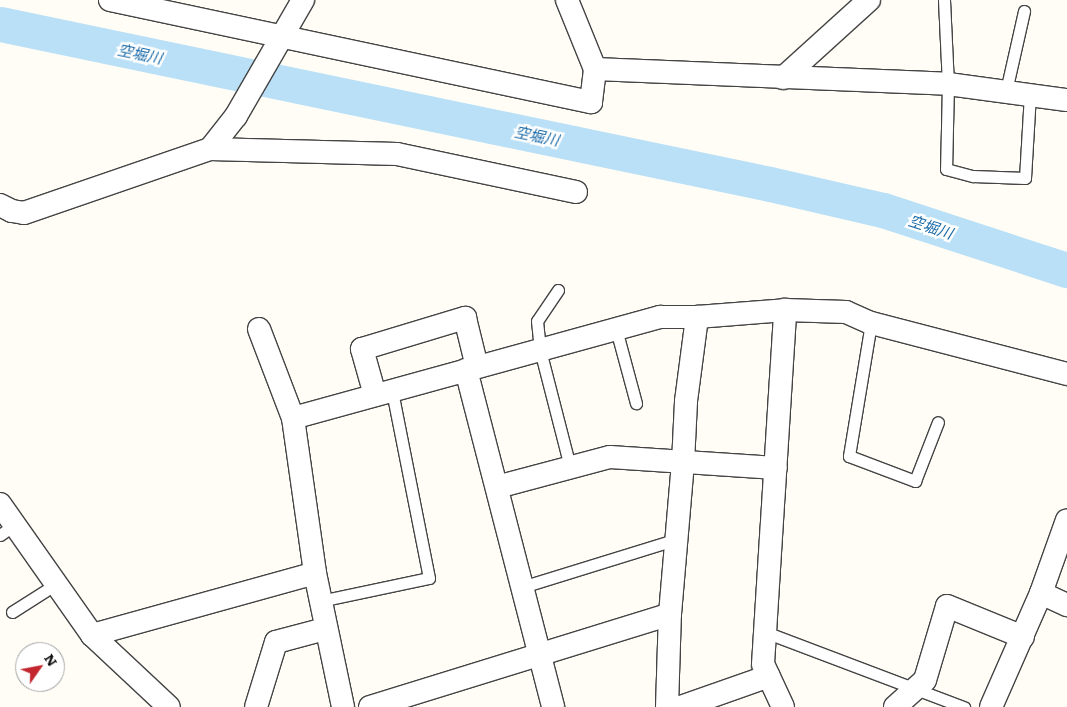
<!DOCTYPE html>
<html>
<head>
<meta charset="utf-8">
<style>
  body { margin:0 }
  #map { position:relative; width:1067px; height:707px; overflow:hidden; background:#fffdf5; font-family:Literata,"Noto Sans JP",serif }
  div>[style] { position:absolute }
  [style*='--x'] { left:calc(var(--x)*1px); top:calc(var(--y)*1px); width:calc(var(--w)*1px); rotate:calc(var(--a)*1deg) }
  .river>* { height:35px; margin:-17.5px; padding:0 17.5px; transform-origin:17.5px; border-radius:17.5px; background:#b9e0f7 }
  .roads { filter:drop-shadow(1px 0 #444) drop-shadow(-1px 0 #444) drop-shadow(0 1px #444) drop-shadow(0 -1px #444) }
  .lane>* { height:11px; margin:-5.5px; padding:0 5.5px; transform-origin:5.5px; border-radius:5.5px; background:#fff }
  .street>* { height:22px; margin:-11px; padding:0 11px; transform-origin:11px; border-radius:11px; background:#fff }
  span { translate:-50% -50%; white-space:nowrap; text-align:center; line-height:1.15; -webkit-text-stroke:5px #fff; paint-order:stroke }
  .water-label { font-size:15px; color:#1768a6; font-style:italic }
  .north { position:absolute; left:15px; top:642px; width:50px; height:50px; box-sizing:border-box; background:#fff; border:1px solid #a0a0a0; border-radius:50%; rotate:57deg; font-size:14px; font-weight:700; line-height:20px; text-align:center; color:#111 }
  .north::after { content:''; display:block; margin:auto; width:18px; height:22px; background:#c4262e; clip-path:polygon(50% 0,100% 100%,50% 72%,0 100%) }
</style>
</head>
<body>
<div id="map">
  <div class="river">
    <div style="--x:0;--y:24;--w:786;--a:11.74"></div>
    <div style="--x:770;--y:184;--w:116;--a:13"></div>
    <div style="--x:883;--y:210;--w:194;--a:18.1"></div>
  </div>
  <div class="roads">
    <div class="lane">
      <div style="--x:944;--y:0;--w:84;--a:87.3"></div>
      <div style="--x:948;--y:84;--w:85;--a:91.3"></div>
      <div style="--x:946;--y:169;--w:28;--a:15"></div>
      <div style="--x:973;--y:176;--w:52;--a:2.2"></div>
      <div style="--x:1025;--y:178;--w:84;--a:-86.6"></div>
      <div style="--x:1006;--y:91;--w:82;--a:-77.3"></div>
      <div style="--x:558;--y:290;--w:37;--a:124"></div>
      <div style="--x:537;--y:321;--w:29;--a:84"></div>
      <div style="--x:540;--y:350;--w:121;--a:75.6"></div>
      <div style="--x:871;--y:323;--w:135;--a:99.4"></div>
      <div style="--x:849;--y:456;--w:71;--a:20.7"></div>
      <div style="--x:915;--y:481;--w:63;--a:-68.7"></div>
      <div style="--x:616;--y:329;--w:77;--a:74.9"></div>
      <div style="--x:0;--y:535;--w:17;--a:-36"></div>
      <div style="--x:522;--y:587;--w:162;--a:-17.2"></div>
      <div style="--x:320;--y:601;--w:111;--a:-11.9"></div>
      <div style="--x:429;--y:578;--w:191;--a:-101.2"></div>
      <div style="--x:12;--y:612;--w:52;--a:-32.5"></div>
      <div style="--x:765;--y:632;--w:213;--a:20.7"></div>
    </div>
    <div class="street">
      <div style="--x:110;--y:0;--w:492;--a:12"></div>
      <div style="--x:591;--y:102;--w:33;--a:-83"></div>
      <div style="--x:595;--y:69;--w:353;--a:2.4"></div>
      <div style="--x:948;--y:84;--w:120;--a:7.7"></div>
      <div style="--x:567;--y:0;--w:74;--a:67.9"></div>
      <div style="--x:783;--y:78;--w:116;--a:-42.2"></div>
      <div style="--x:210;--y:149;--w:187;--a:1.5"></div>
      <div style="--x:397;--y:154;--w:183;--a:12"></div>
      <div style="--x:0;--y:205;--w:13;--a:27"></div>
      <div style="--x:12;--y:211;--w:12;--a:9"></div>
      <div style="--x:24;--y:213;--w:197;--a:-19"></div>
      <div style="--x:210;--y:149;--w:42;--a:-51.8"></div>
      <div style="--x:236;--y:116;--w:134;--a:-60"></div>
      <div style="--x:259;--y:329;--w:95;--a:69.1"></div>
      <div style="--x:293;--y:418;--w:157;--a:81.9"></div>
      <div style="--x:315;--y:573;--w:137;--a:78.2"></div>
      <div style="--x:466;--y:370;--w:348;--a:75.5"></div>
      <div style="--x:375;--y:395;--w:48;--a:-105.8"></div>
      <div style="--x:362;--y:349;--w:108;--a:-16.8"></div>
      <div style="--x:465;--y:318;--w:50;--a:76.2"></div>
      <div style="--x:293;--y:418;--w:381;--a:-15.4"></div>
      <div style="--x:660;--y:317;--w:37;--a:0"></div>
      <div style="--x:697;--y:317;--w:88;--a:-4.5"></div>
      <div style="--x:785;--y:310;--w:61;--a:1.9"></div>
      <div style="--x:846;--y:312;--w:27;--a:24"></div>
      <div style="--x:871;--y:323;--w:203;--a:14.6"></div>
      <div style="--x:497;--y:487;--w:117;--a:-14.9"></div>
      <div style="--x:610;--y:457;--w:166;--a:3.8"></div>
      <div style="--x:0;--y:504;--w:160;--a:54.9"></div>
      <div style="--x:92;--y:635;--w:105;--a:43.1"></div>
      <div style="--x:1041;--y:593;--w:29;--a:25"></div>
      <div style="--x:92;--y:635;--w:231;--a:-15.5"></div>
      <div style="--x:256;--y:707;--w:68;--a:-72.9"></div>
      <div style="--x:276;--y:642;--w:51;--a:-14.9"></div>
      <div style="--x:370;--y:707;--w:314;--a:-17.2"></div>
      <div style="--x:667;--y:707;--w:93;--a:-88.2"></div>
      <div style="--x:670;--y:614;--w:152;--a:-85.1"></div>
      <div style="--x:683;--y:463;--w:62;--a:-87.2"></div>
      <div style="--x:686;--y:401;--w:85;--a:-82.5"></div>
      <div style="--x:681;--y:707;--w:93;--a:-19.4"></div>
      <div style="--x:783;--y:707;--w:47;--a:-114.9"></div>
      <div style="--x:763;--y:664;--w:355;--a:-86.4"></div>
      <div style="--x:895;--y:707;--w:40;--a:-42"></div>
      <div style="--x:925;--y:680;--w:77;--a:-73.4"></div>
      <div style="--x:947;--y:606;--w:82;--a:22.2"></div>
      <div style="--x:991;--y:707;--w:124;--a:-66.3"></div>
      <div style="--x:1041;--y:593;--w:77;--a:-70.4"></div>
    </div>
  </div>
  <div class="water-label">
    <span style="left:140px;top:53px;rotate:12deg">空堀川</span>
    <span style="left:537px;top:135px;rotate:12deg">空堀川</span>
    <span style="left:931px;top:226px;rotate:18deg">空堀川</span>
  </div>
  <div class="north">N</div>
</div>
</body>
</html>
